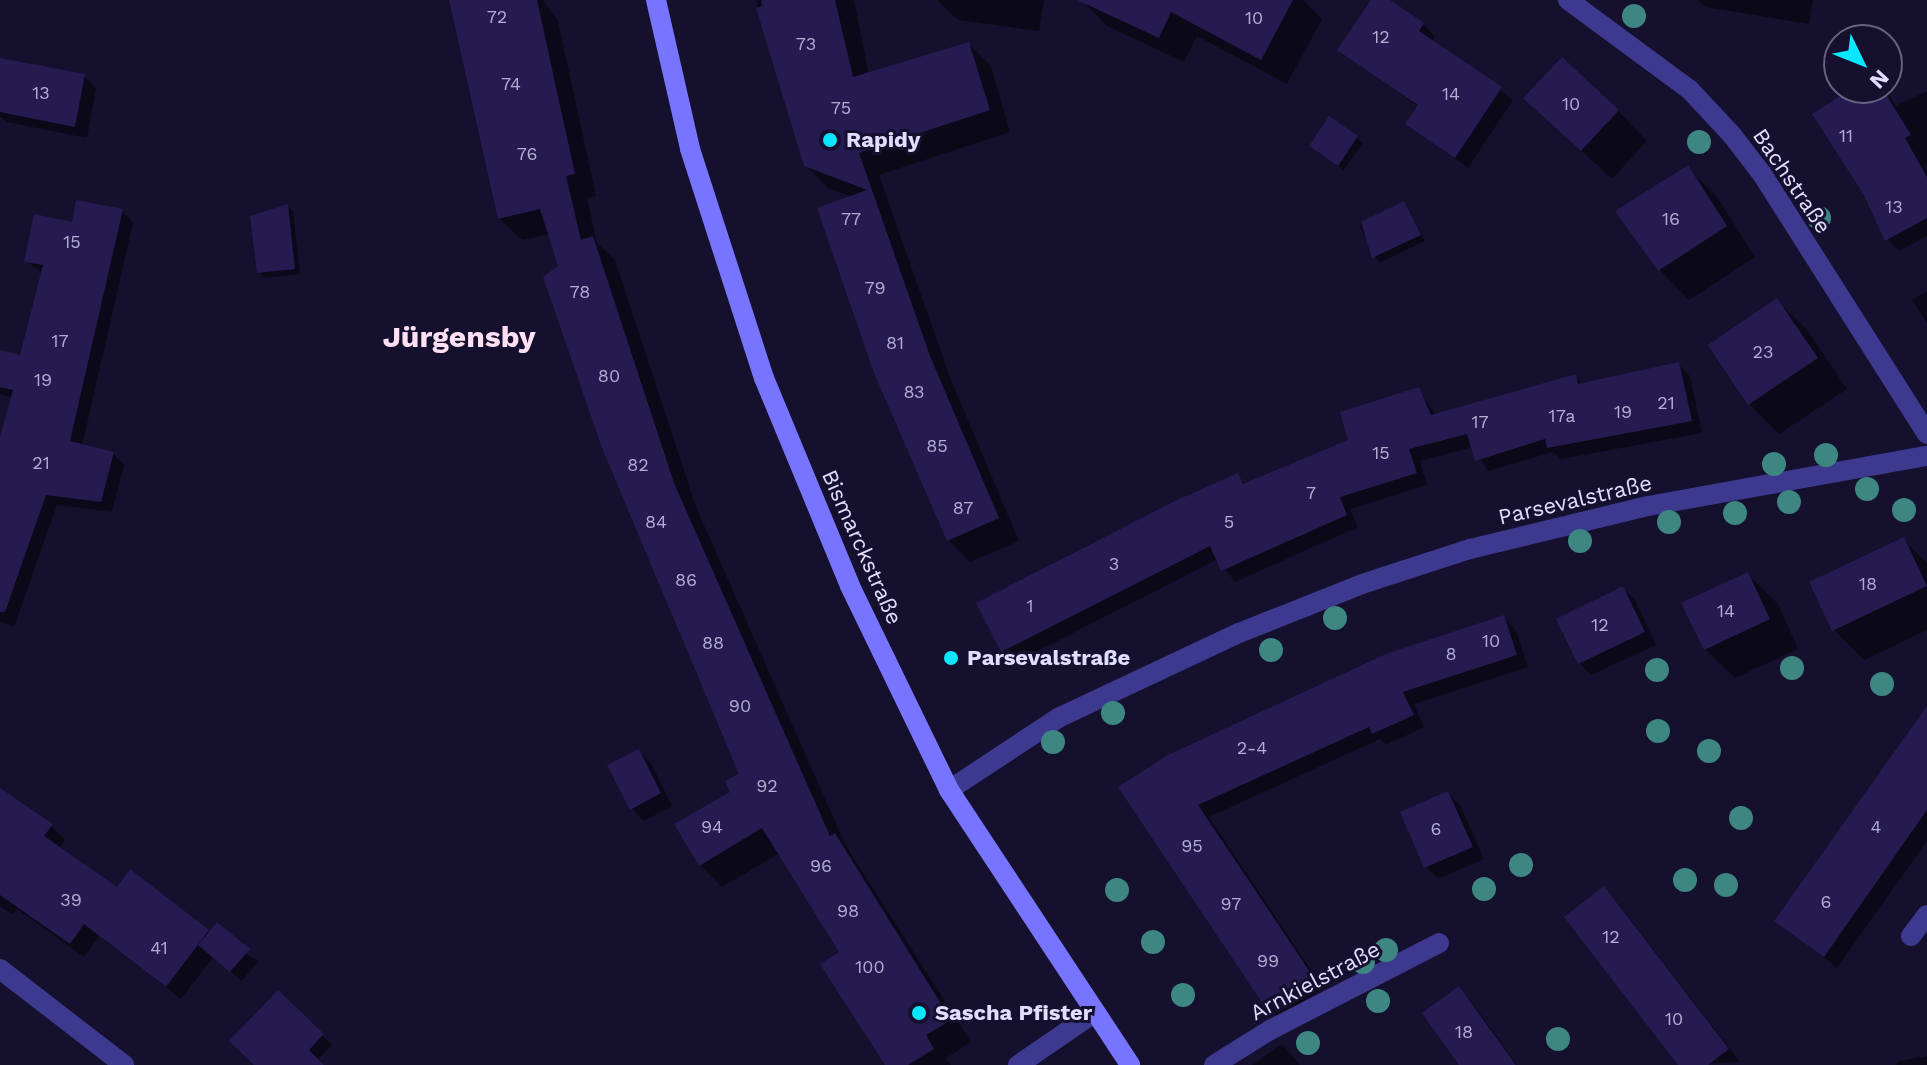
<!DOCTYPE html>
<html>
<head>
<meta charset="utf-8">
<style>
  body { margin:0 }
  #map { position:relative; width:1927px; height:1065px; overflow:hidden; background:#15102e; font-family:"Work Sans",sans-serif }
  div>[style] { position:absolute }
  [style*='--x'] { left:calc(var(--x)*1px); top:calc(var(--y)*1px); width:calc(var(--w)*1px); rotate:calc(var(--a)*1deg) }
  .shadow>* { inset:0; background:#0007 }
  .building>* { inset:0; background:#261b50 }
  .minor>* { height:20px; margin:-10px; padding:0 10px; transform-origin:10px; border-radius:10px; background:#3c398f }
  .secondary>* { height:20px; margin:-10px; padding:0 10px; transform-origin:10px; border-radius:10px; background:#7774ff }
  .trees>* { width:24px; height:24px; margin:-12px; border-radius:50%; background:#3e8682 }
  .dots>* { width:22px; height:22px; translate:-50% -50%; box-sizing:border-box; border:4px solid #15102e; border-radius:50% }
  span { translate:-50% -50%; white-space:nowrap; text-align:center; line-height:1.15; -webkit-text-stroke:6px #15102e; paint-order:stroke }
  .number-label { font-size:18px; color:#b2acd3 }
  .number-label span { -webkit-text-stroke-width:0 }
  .poi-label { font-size:22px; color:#e1ddff; font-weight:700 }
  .left { translate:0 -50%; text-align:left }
  .street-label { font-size:22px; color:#e1ddff }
  .district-label { font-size:30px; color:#ffdff3; font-weight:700 }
  .north { position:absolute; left:1823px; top:24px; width:80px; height:80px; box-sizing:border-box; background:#15102e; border:2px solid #676282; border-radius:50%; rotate:133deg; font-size:22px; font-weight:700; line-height:32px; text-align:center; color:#e1ddff }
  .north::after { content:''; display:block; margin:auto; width:28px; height:36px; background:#09e7ff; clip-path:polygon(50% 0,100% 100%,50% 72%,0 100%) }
</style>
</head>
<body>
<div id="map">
  <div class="shadow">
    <div style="clip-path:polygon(451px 0,543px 0,558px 21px,596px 196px,587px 198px,597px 243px,615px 260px,696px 507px,846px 846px,971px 1042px,946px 1058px,951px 1065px,887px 1065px,842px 953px,780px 853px,722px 887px,700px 865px,742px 775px,550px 234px,522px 240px,499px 218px)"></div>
    <div style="clip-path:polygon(756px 0,854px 0,869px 75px,969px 44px,991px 66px,1010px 132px,879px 175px,951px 380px,1019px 541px,970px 562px,948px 540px,853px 197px,828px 188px,805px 165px)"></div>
    <div style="clip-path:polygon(937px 0,1044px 0,1039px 31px,958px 20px)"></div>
    <div style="clip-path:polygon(1082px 0,1303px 0,1322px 19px,1287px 84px,1197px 36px,1184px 62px,1107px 26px)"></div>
    <div style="clip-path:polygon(1373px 0,1386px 0,1423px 24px,1435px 36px,1432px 42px,1513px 100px,1468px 168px,1408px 123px,1419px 107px,1340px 50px)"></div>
    <div style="clip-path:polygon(1698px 0,1813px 0,1809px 24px,1705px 7px)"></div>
    <div style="clip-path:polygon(84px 76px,96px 88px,87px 138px,7px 122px,0 116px,0 81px)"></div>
    <div style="clip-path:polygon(1857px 88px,1884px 88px,1896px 106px,1927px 91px,1927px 236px,1899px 251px,1887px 239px)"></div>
    <div style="clip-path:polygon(1618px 111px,1647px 141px,1612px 179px,1556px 127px)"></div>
    <div style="clip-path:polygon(1357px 138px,1363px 143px,1344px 170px,1317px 152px)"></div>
    <div style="clip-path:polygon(1687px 167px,1717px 197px,1755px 257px,1689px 300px,1660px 270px)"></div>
    <div style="clip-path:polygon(1404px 204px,1425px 241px,1379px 263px,1359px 225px)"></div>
    <div style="clip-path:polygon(287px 206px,293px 211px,300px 274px,265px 278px,259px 272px)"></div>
    <div style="clip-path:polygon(122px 211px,133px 223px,82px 446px,113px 454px,124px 465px,112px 512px,57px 505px,14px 627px,0 622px,0 452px,13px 398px,0 394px,0 352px,21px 357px,43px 273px,26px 261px,73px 224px)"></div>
    <div style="clip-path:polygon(1927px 291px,1927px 323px,1912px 300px)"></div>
    <div style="clip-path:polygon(1777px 300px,1807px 330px,1847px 389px,1779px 434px,1749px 404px)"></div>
    <div style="clip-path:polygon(1678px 364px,1690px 376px,1702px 433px,1561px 459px,1553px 452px,1488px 471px,1473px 447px,1420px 461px,1427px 485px,1350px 509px,1358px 527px,1235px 582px,1218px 559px,1014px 663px,1002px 651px,1238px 476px,1246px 485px,1351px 441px,1418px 389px,1436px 415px,1575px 376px,1584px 385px)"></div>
    <div style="clip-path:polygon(1903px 539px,1927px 563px,1927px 630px,1864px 660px,1834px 630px,1812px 583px)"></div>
    <div style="clip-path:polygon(1748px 574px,1778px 604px,1798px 649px,1735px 678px,1705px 649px)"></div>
    <div style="clip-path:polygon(1623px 588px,1635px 600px,1656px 645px,1591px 675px,1579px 663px)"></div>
    <div style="clip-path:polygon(1504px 618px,1516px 630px,1528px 667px,1414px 704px,1424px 727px,1386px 745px,1380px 739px,1209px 817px,1323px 988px,1279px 1018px,1121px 788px)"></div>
    <div style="clip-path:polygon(1927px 710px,1927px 841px,1837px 968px,1777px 920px)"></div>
    <div style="clip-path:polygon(639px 751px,651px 763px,672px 806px,644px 821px,632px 809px)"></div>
    <div style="clip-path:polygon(1448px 793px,1460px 805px,1484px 859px,1438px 879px,1426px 867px)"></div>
    <div style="clip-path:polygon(0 809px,51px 826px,65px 839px,59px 849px,117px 890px,131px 872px,210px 933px,258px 961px,242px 981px,213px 957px,181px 999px,99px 936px,84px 957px,17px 909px,13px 915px,0 906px)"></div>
    <div style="clip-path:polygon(1604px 889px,1616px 901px,1740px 1062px,1681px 1065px)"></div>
    <div style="clip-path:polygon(1459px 989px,1471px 1001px,1517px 1065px,1461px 1065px)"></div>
    <div style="clip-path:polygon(278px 993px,332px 1045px,317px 1061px,321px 1065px,257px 1065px)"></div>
    <div style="clip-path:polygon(1282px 1044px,1300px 1065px,1252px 1065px)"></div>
    <div style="clip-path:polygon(1927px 1056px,1927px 1065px,1896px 1065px,1899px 1061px)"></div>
  </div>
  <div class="building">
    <div style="clip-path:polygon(449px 0,537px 0,575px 174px,566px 176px,581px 240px,593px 236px,674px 483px,830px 836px,835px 833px,951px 1020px,926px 1035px,934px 1049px,908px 1065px,885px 1065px,820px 964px,839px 952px,762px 828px,699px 866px,674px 824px,730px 792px,725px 781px,739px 774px,602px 448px,543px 277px,558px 266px,540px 209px,498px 219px)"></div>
    <div style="clip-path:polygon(761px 0,835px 0,853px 77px,969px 42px,990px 110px,859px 153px,930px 356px,999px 518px,947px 541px,874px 373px,817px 208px,867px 190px,804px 166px,756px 8px,762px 6px)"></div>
    <div style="clip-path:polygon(1077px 0,1293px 0,1261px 60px,1171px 12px,1159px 38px)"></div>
    <div style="clip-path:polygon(1371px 0,1390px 0,1424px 23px,1419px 31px,1502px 87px,1455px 158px,1405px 124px,1418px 105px,1337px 50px)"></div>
    <div style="clip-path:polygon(1562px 57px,1619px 110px,1581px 151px,1523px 98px)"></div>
    <div style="clip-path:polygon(0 58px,85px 74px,75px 127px,0 112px)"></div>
    <div style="clip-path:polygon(1853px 88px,1882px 88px,1911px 135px,1905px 138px,1927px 177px,1927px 218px,1885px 241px,1864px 195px,1812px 114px)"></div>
    <div style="clip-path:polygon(1329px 116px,1358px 136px,1338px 166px,1309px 146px)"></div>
    <div style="clip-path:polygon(1688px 165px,1727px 226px,1658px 271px,1615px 211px)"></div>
    <div style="clip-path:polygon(76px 200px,123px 209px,70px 441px,114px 452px,101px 502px,46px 495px,5px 612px,0 612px,0 437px,13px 390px,0 387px,0 350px,20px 355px,43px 265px,24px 262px,34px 214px,72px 222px)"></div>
    <div style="clip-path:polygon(1404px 201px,1421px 235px,1372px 258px,1361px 222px)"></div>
    <div style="clip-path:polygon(288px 204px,295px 269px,257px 273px,250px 216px)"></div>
    <div style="clip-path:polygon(1777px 298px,1818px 358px,1748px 405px,1708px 345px)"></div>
    <div style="clip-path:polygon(1679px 362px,1692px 421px,1547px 448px,1545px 439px,1475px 461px,1467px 434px,1409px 449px,1417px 473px,1340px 497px,1347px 515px,1221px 571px,1210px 546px,1001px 652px,976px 603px,1175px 501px,1238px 473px,1243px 484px,1348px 440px,1340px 412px,1419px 387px,1431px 415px,1576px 374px,1578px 384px)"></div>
    <div style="clip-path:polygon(1904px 537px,1927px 586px,1832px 631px,1809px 582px)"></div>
    <div style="clip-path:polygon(1748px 572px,1770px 619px,1704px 650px,1681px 603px)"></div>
    <div style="clip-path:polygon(1623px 586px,1645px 632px,1578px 664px,1556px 619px)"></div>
    <div style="clip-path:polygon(1504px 615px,1517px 655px,1403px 692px,1414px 715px,1372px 734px,1369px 727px,1198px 805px,1312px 975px,1265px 1007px,1118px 787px,1166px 756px,1386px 654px)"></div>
    <div style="clip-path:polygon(1927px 706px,1927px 810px,1824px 957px,1774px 921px)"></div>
    <div style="clip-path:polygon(639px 749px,661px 793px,630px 810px,607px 765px)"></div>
    <div style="clip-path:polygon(0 788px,53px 824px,44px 836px,117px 887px,130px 869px,209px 930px,166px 987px,84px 924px,70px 944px,0 895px)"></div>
    <div style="clip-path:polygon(1448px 791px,1473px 847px,1424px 868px,1400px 812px)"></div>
    <div style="clip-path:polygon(1604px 886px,1729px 1049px,1708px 1065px,1678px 1065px,1564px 917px)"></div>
    <div style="clip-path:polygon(217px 922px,250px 949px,230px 972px,198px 945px)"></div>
    <div style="clip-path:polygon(1459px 986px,1516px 1065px,1459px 1065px,1422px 1013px)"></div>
    <div style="clip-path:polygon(278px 990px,324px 1034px,309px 1050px,324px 1065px,254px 1065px,229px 1041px)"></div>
  </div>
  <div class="minor">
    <div style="--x:1568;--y:0;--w:152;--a:36.4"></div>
    <div style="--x:1690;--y:90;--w:62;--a:47"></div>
    <div style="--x:1732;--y:135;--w:49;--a:52.4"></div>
    <div style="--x:1762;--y:174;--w:308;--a:57.6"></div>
    <div style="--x:949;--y:790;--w:131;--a:-33.4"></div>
    <div style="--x:1058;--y:718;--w:200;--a:-25.2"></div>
    <div style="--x:1239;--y:633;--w:132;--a:-21.7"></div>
    <div style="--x:1362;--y:584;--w:114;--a:-18"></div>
    <div style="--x:1470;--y:549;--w:183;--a:-13.6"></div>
    <div style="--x:1648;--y:506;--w:283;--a:-10.2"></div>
    <div style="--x:1911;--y:936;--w:26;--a:-53"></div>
    <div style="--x:0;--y:969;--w:157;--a:37.7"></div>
    <div style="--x:1018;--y:1065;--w:92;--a:-34.4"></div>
    <div style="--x:1214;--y:1065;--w:66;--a:-32"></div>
    <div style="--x:1270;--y:1030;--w:190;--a:-27.2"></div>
  </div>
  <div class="secondary">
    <div style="--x:656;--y:0;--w:153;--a:77.1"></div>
    <div style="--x:690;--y:149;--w:241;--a:72.1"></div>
    <div style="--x:764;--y:378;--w:225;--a:67.5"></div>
    <div style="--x:850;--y:586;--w:227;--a:64.1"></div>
    <div style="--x:949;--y:790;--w:329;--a:56.6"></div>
  </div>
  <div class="trees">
    <div style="left:1634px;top:16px"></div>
    <div style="left:1699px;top:142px"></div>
    <div style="left:1819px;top:218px"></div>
    <div style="left:1826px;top:455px"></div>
    <div style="left:1774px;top:464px"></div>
    <div style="left:1867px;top:489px"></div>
    <div style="left:1789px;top:502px"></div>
    <div style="left:1904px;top:510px"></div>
    <div style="left:1735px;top:513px"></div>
    <div style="left:1669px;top:522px"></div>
    <div style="left:1580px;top:541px"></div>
    <div style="left:1335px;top:618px"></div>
    <div style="left:1271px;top:650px"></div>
    <div style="left:1792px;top:668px"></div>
    <div style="left:1657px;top:670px"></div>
    <div style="left:1882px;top:684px"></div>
    <div style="left:1113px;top:713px"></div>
    <div style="left:1658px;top:731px"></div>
    <div style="left:1053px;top:742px"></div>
    <div style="left:1709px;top:751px"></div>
    <div style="left:1741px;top:818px"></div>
    <div style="left:1521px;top:865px"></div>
    <div style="left:1685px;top:880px"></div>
    <div style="left:1726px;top:885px"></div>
    <div style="left:1484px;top:889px"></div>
    <div style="left:1117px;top:890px"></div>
    <div style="left:1153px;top:942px"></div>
    <div style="left:1386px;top:950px"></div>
    <div style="left:1363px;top:962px"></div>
    <div style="left:1183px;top:995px"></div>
    <div style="left:1378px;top:1001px"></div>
    <div style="left:1558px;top:1039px"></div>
    <div style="left:1308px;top:1043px"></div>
  </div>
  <div class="dots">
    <div style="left:830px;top:140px;background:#09e7ff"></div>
    <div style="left:951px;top:658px;background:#09e7ff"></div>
    <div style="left:919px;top:1013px;background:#09e7ff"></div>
  </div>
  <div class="number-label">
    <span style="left:497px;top:17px">72</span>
    <span style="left:1254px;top:18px">10</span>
    <span style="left:1381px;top:37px">12</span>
    <span style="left:806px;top:44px">73</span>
    <span style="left:511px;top:84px">74</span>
    <span style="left:41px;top:93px">13</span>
    <span style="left:1451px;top:94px">14</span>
    <span style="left:1571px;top:104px">10</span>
    <span style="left:841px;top:108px">75</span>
    <span style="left:1846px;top:136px">11</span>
    <span style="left:527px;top:154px">76</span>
    <span style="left:1894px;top:207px">13</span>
    <span style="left:851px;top:219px">77</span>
    <span style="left:1671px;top:219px">16</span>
    <span style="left:72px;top:242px">15</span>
    <span style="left:875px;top:288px">79</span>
    <span style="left:580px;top:292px">78</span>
    <span style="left:60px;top:341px">17</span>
    <span style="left:895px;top:343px">81</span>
    <span style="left:1763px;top:352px">23</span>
    <span style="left:609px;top:376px">80</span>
    <span style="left:43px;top:380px">19</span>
    <span style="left:914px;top:392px">83</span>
    <span style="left:1666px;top:403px">21</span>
    <span style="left:1623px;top:412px">19</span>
    <span style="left:1562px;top:416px">17a</span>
    <span style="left:1480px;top:422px">17</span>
    <span style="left:937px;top:446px">85</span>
    <span style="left:1381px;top:453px">15</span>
    <span style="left:41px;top:463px">21</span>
    <span style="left:638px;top:465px">82</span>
    <span style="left:1311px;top:493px">7</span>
    <span style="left:963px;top:508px">87</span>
    <span style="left:656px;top:522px">84</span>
    <span style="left:1229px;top:522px">5</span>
    <span style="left:1114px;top:564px">3</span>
    <span style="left:686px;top:580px">86</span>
    <span style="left:1868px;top:584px">18</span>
    <span style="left:1030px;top:606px">1</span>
    <span style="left:1726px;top:611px">14</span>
    <span style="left:1600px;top:625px">12</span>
    <span style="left:1491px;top:641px">10</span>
    <span style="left:713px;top:643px">88</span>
    <span style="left:1451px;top:654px">8</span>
    <span style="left:740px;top:706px">90</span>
    <span style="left:1252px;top:748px">2-4</span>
    <span style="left:767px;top:786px">92</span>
    <span style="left:712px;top:827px">94</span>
    <span style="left:1876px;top:827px">4</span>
    <span style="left:1436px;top:829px">6</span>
    <span style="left:1192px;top:846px">95</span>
    <span style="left:821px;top:866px">96</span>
    <span style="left:71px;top:900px">39</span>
    <span style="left:1826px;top:902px">6</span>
    <span style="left:1231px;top:904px">97</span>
    <span style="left:848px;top:911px">98</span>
    <span style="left:1611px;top:937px">12</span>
    <span style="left:159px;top:948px">41</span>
    <span style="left:1268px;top:961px">99</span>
    <span style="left:870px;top:967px">100</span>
    <span style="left:1674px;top:1019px">10</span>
    <span style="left:1464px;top:1032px">18</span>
  </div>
  <div class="poi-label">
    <span class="left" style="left:846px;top:140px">Rapidy</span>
    <span class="left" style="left:967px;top:658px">Parsevalstraße</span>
    <span class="left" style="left:935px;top:1013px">Sascha Pfister</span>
  </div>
  <div class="street-label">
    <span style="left:1792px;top:181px;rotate:56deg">Bachstraße</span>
    <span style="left:1575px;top:500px;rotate:-13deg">Parsevalstraße</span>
    <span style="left:862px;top:547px;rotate:66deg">Bismarckstraße</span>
    <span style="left:1315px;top:981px;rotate:-28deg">Arnkielstraße</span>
  </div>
  <div class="district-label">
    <span style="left:459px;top:337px">Jürgensby</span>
  </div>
  <div class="north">N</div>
</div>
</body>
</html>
